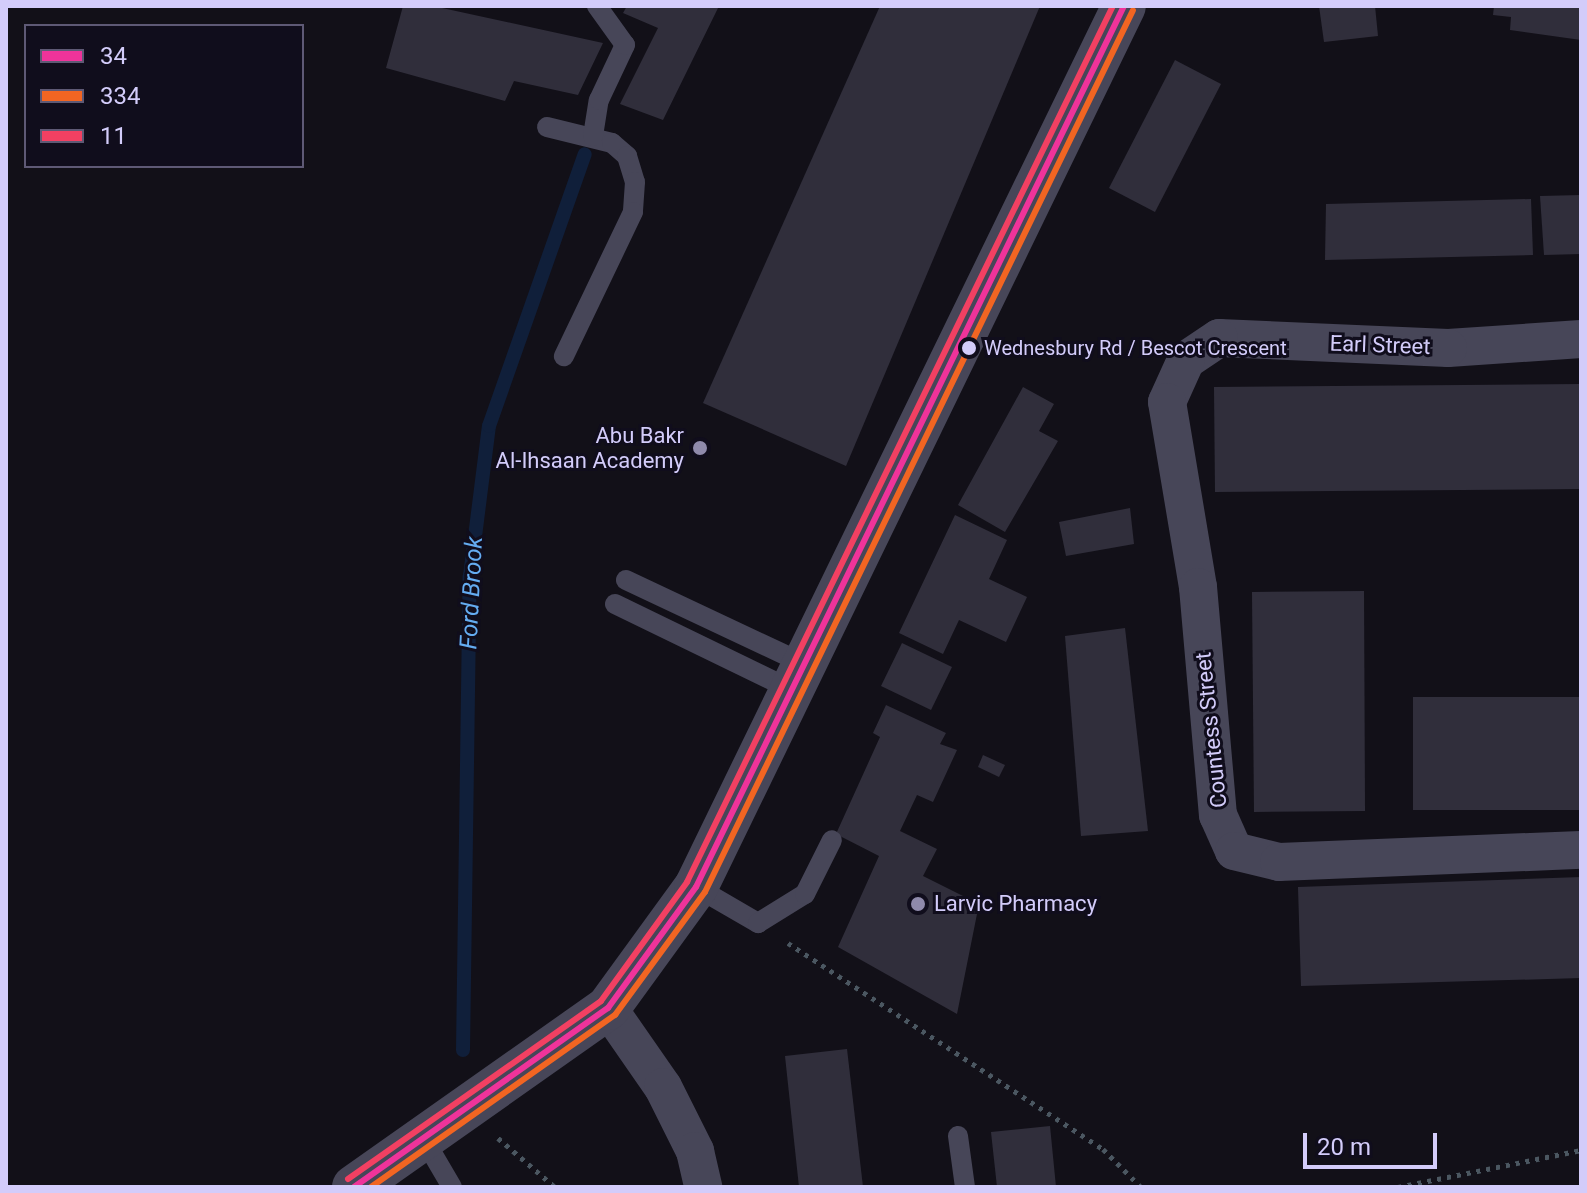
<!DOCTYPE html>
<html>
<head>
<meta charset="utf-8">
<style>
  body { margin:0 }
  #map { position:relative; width:1587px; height:1193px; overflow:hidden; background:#121018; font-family:Roboto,sans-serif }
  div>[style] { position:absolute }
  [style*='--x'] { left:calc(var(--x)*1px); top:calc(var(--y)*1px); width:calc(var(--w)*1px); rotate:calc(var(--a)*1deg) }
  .stream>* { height:14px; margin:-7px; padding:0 7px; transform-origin:7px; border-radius:7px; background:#101f3a }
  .building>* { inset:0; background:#302e3b }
  .path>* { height:5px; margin-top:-2.5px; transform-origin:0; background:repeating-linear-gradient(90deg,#4b5761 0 4px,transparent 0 10px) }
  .service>* { height:20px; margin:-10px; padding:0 10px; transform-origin:10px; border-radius:10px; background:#474658 }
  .minor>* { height:38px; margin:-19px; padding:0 19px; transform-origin:19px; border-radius:19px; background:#474658 }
  .tertiary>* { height:44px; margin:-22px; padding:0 22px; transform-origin:22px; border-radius:22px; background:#474658 }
  .bus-1>* { height:6px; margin:-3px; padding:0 3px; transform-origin:3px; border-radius:3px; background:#ef339a }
  .bus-2>* { height:6px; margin:-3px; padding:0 3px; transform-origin:3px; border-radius:3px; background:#f26522 }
  .bus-3>* { height:6px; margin:-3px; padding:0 3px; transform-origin:3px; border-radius:3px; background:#f24062 }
  .dots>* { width:22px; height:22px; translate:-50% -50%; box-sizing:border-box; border:4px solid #100d1c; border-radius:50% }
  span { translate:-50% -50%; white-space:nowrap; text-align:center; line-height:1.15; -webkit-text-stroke:6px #100d1c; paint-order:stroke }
  .bus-label { font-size:20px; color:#d3ccfa }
  .left { translate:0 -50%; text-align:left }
  .street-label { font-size:22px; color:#d3ccfa }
  .poi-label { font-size:22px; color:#d3ccfa }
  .right { translate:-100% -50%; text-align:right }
  .water-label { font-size:24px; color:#64acf1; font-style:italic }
  .frame { position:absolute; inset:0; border:8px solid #d3ccfa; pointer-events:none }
  .legend { position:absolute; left:24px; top:24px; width:280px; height:144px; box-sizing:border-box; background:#100d1c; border:2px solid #5e5975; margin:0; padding:10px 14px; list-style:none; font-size:24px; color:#d3ccfa }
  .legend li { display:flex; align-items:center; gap:16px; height:40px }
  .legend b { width:40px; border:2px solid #5e5975 }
  .scale { position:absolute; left:1303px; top:1133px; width:134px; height:36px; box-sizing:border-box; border:4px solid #d3ccfa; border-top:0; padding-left:10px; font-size:24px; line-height:28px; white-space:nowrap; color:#d3ccfa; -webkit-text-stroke:6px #100d1c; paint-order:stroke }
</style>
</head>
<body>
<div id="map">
  <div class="stream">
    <div style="--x:463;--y:1050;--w:474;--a:-89.2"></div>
    <div style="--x:470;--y:576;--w:151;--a:-82.8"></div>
    <div style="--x:489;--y:426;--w:288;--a:-70.6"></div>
  </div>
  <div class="building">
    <div style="clip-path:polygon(403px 6px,433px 6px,603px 43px,578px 95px,514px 81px,505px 101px,386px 68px)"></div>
    <div style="clip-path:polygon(627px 6px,719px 6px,663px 120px,620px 104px,658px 28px,623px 13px)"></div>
    <div style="clip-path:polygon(880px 6px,1040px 6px,846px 466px,703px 403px)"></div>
    <div style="clip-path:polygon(1319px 6px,1375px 6px,1378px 36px,1324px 42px)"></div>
    <div style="clip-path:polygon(1494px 6px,1581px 6px,1581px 40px,1510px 30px,1511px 17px,1493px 15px)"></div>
    <div style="clip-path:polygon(1175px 60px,1221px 84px,1155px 212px,1109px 188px)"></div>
    <div style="clip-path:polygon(1581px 195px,1581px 254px,1544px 255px,1540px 196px)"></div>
    <div style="clip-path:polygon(1531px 199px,1533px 255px,1325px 260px,1326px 204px)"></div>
    <div style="clip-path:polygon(1581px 384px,1581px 489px,1215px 492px,1214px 387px)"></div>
    <div style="clip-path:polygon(1023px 387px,1054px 404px,1039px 431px,1058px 441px,1005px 532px,958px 505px)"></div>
    <div style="clip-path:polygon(1130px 508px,1134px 544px,1066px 556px,1059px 522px)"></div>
    <div style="clip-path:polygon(955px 515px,1007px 540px,989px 579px,1027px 597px,1006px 642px,959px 620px,943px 654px,899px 633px)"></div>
    <div style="clip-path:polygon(1364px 591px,1365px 811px,1254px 812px,1252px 592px)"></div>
    <div style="clip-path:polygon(1125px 628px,1148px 831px,1081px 836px,1065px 636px)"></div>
    <div style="clip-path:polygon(902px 643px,952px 667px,931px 710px,881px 686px)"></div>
    <div style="clip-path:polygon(1413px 697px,1581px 697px,1581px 810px,1413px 810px)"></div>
    <div style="clip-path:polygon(886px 705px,946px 733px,940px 744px,957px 750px,933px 802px,917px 795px,900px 831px,937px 849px,923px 876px,979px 904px,957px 1014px,838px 947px,879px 856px,836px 834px,880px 737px,873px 733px)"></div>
    <div style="clip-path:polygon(983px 755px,1005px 765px,999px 777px,978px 767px)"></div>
    <div style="clip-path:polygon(1581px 877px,1581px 978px,1301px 986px,1298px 887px)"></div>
    <div style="clip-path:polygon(847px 1049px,863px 1187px,799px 1187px,785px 1056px)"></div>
    <div style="clip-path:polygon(1050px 1126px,1056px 1187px,997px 1187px,991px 1132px)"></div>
  </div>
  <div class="path">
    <div style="--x:788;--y:943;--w:376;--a:33.2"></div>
    <div style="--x:1103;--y:1149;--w:54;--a:45"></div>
    <div style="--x:498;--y:1138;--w:75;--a:40.7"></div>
    <div style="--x:1398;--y:1187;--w:187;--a:-11.4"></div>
  </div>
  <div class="service">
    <div style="--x:547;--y:127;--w:67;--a:13.8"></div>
    <div style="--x:612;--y:143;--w:20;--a:41"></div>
    <div style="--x:627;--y:156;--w:27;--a:73"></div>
    <div style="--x:635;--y:182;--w:30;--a:94"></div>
    <div style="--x:633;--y:212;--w:160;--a:115.6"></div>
    <div style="--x:593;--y:136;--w:36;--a:-81"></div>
    <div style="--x:599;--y:100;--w:61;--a:-64.7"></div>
    <div style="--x:625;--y:45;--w:48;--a:-125.7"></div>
    <div style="--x:626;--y:580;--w:200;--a:25.2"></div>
    <div style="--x:615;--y:604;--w:199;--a:25.9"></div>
    <div style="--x:696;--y:887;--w:72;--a:30.1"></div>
    <div style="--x:758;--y:923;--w:55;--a:-31.7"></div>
    <div style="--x:805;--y:894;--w:60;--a:-63.4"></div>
    <div style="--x:958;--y:1136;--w:51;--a:82.2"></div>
    <div style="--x:425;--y:1141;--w:53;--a:59.6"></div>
  </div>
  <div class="minor">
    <div style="--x:1581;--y:339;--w:133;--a:176.1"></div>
    <div style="--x:1448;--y:348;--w:229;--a:-177.5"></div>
    <div style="--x:1219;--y:338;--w:40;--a:146"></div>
    <div style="--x:1186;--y:360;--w:46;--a:114.3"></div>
    <div style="--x:1167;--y:402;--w:188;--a:80.5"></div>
    <div style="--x:1198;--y:587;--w:229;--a:85"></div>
    <div style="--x:1218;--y:815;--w:39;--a:66"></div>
    <div style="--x:1234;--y:851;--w:46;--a:13.7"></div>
    <div style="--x:1279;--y:862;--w:302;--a:-2.3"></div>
    <div style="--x:608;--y:1008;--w:96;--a:55.2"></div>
    <div style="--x:663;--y:1087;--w:72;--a:63.4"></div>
    <div style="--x:695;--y:1151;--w:37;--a:77"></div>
  </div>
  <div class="tertiary">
    <div style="--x:354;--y:1187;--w:311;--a:-35.2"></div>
    <div style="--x:608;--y:1008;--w:150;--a:-54"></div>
    <div style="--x:696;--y:887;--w:979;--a:-64.09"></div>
  </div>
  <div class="bus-1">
    <div style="--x:354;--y:1187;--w:311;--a:-35.2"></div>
    <div style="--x:608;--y:1008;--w:150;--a:-54"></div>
    <div style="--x:696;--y:887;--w:979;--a:-64.09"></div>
  </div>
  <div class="bus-2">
    <div style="--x:371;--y:1187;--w:299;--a:-35.2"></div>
    <div style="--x:615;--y:1015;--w:152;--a:-53.8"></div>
    <div style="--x:705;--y:892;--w:980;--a:-64.11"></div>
  </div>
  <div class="bus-3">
    <div style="--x:348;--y:1179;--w:309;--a:-35.1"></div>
    <div style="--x:601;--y:1001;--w:147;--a:-54.1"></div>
    <div style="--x:687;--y:882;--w:974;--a:-64.07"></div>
  </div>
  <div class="dots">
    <div style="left:969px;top:348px;background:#d3ccfa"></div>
    <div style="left:700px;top:448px;background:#8f8aab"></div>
    <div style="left:918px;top:904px;background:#8f8aab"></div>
  </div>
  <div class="bus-label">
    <span class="left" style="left:984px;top:348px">Wednesbury Rd / Bescot Crescent</span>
  </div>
  <div class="street-label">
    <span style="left:1380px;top:345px;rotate:2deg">Earl Street</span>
    <span style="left:1211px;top:730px;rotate:-96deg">Countess Street</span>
  </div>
  <div class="poi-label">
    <span class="right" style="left:684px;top:448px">Abu Bakr<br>Al-Ihsaan Academy</span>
    <span class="left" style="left:934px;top:904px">Larvic Pharmacy</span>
  </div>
  <div class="water-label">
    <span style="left:472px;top:593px;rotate:-87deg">Ford Brook</span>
  </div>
  <div class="frame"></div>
  <ul class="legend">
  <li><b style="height:10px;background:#ef339a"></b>34</li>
  <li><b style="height:10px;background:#f26522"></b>334</li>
  <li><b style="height:10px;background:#f24062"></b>11</li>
  </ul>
  <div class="scale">20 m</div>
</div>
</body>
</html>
